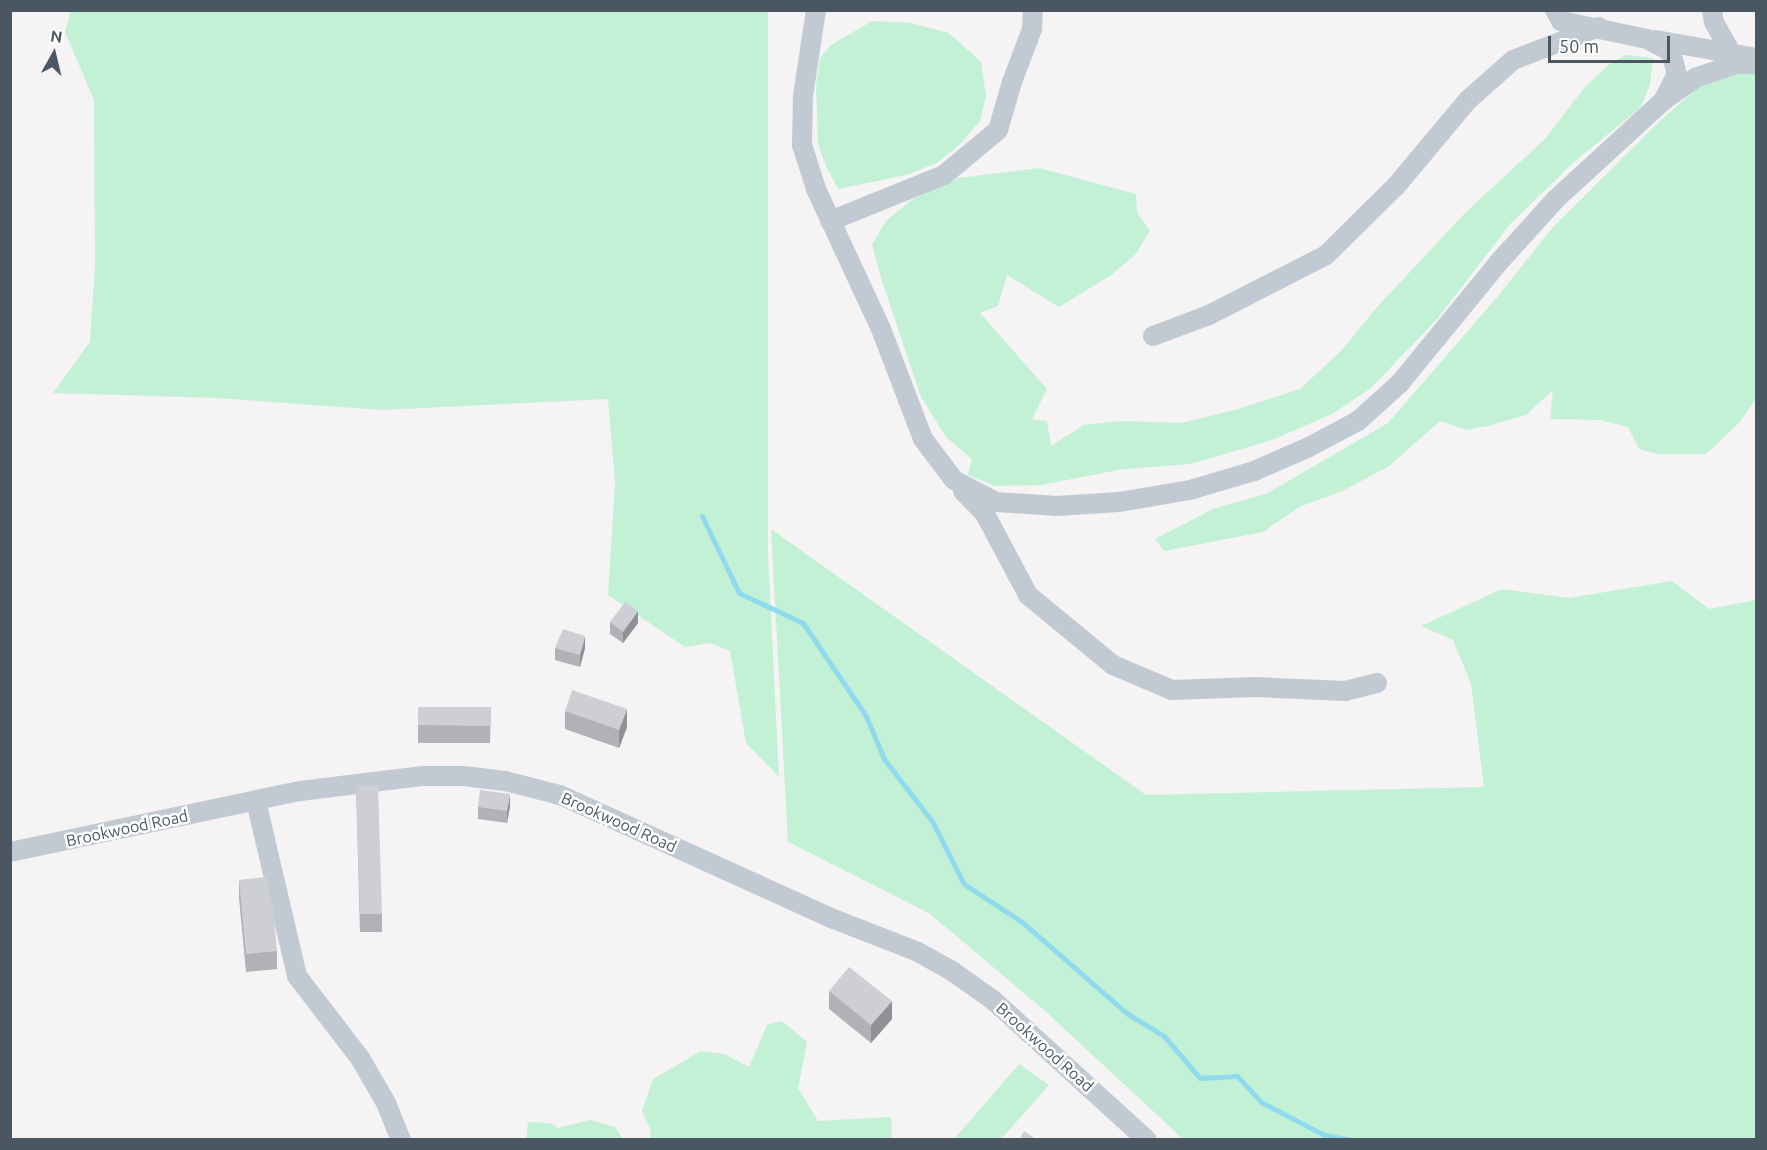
<!DOCTYPE html>
<html>
<head>
<meta charset="utf-8">
<style>
  body { margin:0 }
  #map { position:relative; width:1767px; height:1150px; overflow:hidden; background:#f5f3f3; font-family:Ubuntu,sans-serif }
  div>[style] { position:absolute }
  [style*='--x'] { left:calc(var(--x)*1px); top:calc(var(--y)*1px); width:calc(var(--w)*1px); rotate:calc(var(--a)*1deg) }
  .green>* { inset:0; background:#c3f1d5 }
  .stream>* { height:5px; margin:-2.5px; padding:0 2.5px; transform-origin:2.5px; border-radius:2.5px; background:#90daee }
  .minor>* { height:20px; margin:-10px; padding:0 10px; transform-origin:10px; border-radius:10px; background:#c1cad2 }
  .wall>* { inset:0; background:#b0b2b7 }
  .shaded-wall>* { inset:0; background:#909195 }
  .building>* { inset:0; background:#cdcfd5 }
  span { translate:-50% -50%; white-space:nowrap; text-align:center; line-height:1.15; -webkit-text-stroke:5px #fff; paint-order:stroke }
  .street-label { font-size:16px; color:#4a5661 }
  .frame { position:absolute; inset:0; border:12px solid #4a5661; pointer-events:none }
  .north { position:absolute; left:24px; top:24px; width:60px; height:60px; -webkit-text-stroke:4px #fff; paint-order:stroke; rotate:8deg; font-size:16px; font-weight:700; line-height:24px; text-align:center; color:#4a5661 }
  .north::after { content:''; display:block; margin:auto; width:21px; height:27px; background:#4a5661; clip-path:polygon(50% 0,100% 100%,50% 72%,0 100%) }
  .scale { position:absolute; left:1548px; top:36px; width:122px; height:27px; box-sizing:border-box; border:3px solid #4a5661; border-top:0; padding-left:8px; font-size:18px; line-height:21px; white-space:nowrap; color:#4a5661; -webkit-text-stroke:4px #fff; paint-order:stroke }
</style>
</head>
<body>
<div id="map">
  <div class="green">
    <div style="clip-path:polygon(71px 11px,768px 11px,768px 556px,779px 777px,746px 743px,730px 651px,710px 643px,685px 647px,608px 595px,615px 482px,608px 399px,382px 410px,218px 398px,53px 393px,90px 342px,95px 265px,94px 100px,65px 32px)"></div>
    <div style="clip-path:polygon(872px 21px,910px 23px,949px 33px,981px 62px,986px 96px,980px 121px,960px 144px,937px 163px,906px 175px,838px 189px,826px 166px,818px 144px,816px 85px,820px 58px,831px 45px)"></div>
    <div style="clip-path:polygon(1625px 55px,1653px 58px,1650px 85px,1640px 108px,1574px 162px,1511px 223px,1437px 319px,1371px 388px,1332px 414px,1272px 440px,1191px 464px,1124px 469px,1041px 485px,995px 486px,968px 475px,972px 459px,946px 437px,921px 397px,881px 278px,872px 244px,886px 221px,913px 199px,959px 178px,1039px 168px,1136px 194px,1137px 213px,1150px 230px,1136px 254px,1111px 275px,1059px 307px,1007px 275px,998px 306px,980px 313px,1047px 389px,1032px 419px,1047px 421px,1051px 446px,1084px 425px,1122px 421px,1181px 423px,1238px 409px,1300px 389px,1341px 351px,1377px 307px,1466px 212px,1545px 139px,1584px 88px,1607px 66px)"></div>
    <div style="clip-path:polygon(1736px 73px,1756px 73px,1756px 398px,1739px 423px,1706px 454px,1658px 454px,1639px 449px,1628px 427px,1600px 420px,1550px 419px,1553px 390px,1526px 415px,1488px 426px,1466px 430px,1440px 421px,1388px 467px,1342px 491px,1299px 507px,1263px 532px,1164px 551px,1155px 539px,1213px 509px,1268px 493px,1388px 423px,1499px 295px,1553px 227px,1661px 120px,1703px 83px)"></div>
    <div style="clip-path:polygon(771px 529px,1146px 795px,1484px 787px,1471px 684px,1453px 640px,1421px 626px,1502px 589px,1569px 598px,1672px 581px,1709px 609px,1756px 600px,1756px 1139px,1183px 1139px,1044px 1010px,929px 913px,788px 842px)"></div>
    <div style="clip-path:polygon(782px 1021px,807px 1042px,798px 1088px,818px 1121px,891px 1117px,892px 1139px,649px 1139px,651px 1131px,642px 1111px,653px 1079px,701px 1051px,724px 1054px,749px 1067px,767px 1025px)"></div>
    <div style="clip-path:polygon(1019px 1064px,1049px 1085px,1001px 1139px,954px 1139px)"></div>
    <div style="clip-path:polygon(591px 1120px,615px 1127px,623px 1139px,526px 1139px,528px 1122px,550px 1123px,558px 1128px)"></div>
  </div>
  <div class="stream">
    <div style="--x:702;--y:516;--w:85;--a:64.3"></div>
    <div style="--x:739;--y:593;--w:71;--a:25.1"></div>
    <div style="--x:803;--y:623;--w:112;--a:55.9"></div>
    <div style="--x:866;--y:716;--w:47;--a:67.3"></div>
    <div style="--x:884;--y:759;--w:78;--a:52.3"></div>
    <div style="--x:932;--y:821;--w:71;--a:63.1"></div>
    <div style="--x:964;--y:884;--w:69;--a:33.2"></div>
    <div style="--x:1022;--y:922;--w:140;--a:41"></div>
    <div style="--x:1128;--y:1014;--w:42;--a:31.4"></div>
    <div style="--x:1164;--y:1036;--w:55;--a:49.4"></div>
    <div style="--x:1200;--y:1078;--w:37;--a:-3"></div>
    <div style="--x:1237;--y:1076;--w:35;--a:47"></div>
    <div style="--x:1261;--y:1102;--w:71;--a:27.6"></div>
    <div style="--x:1324;--y:1135;--w:27;--a:10"></div>
  </div>
  <div class="minor">
    <div style="--x:816;--y:10;--w:87;--a:98.6"></div>
    <div style="--x:803;--y:96;--w:49;--a:91.2"></div>
    <div style="--x:802;--y:145;--w:46;--a:72.3"></div>
    <div style="--x:816;--y:189;--w:154;--a:65.1"></div>
    <div style="--x:881;--y:329;--w:118;--a:69.1"></div>
    <div style="--x:923;--y:439;--w:51;--a:52.9"></div>
    <div style="--x:954;--y:480;--w:47;--a:27.6"></div>
    <div style="--x:996;--y:502;--w:61;--a:3.8"></div>
    <div style="--x:1057;--y:506;--w:62;--a:-3.7"></div>
    <div style="--x:1119;--y:502;--w:72;--a:-9.6"></div>
    <div style="--x:1190;--y:490;--w:67;--a:-16.5"></div>
    <div style="--x:1254;--y:471;--w:60;--a:-23.6"></div>
    <div style="--x:1309;--y:447;--w:55;--a:-28"></div>
    <div style="--x:1358;--y:421;--w:57;--a:-42.1"></div>
    <div style="--x:1400;--y:383;--w:156;--a:-50.7"></div>
    <div style="--x:1499;--y:262;--w:85;--a:-47.9"></div>
    <div style="--x:1556;--y:199;--w:147;--a:-42.5"></div>
    <div style="--x:1664;--y:100;--w:38;--a:-35"></div>
    <div style="--x:1695;--y:78;--w:43;--a:-18.9"></div>
    <div style="--x:1736;--y:64;--w:20;--a:0"></div>
    <div style="--x:1555;--y:10;--w:13;--a:61"></div>
    <div style="--x:1561;--y:21;--w:88;--a:11.8"></div>
    <div style="--x:1647;--y:39;--w:27;--a:28"></div>
    <div style="--x:1671;--y:52;--w:23;--a:75"></div>
    <div style="--x:1677;--y:74;--w:27;--a:117"></div>
    <div style="--x:1712;--y:10;--w:12;--a:81"></div>
    <div style="--x:1714;--y:22;--w:35;--a:61"></div>
    <div style="--x:1656;--y:40;--w:97;--a:10.1"></div>
    <div style="--x:830;--y:221;--w:123;--a:-22"></div>
    <div style="--x:944;--y:175;--w:70;--a:-39.8"></div>
    <div style="--x:998;--y:130;--w:50;--a:-73.7"></div>
    <div style="--x:1012;--y:82;--w:57;--a:-69.3"></div>
    <div style="--x:1032;--y:29;--w:19;--a:-87"></div>
    <div style="--x:1153;--y:336;--w:60;--a:-20.6"></div>
    <div style="--x:1209;--y:315;--w:131;--a:-27.1"></div>
    <div style="--x:1326;--y:255;--w:98;--a:-44.6"></div>
    <div style="--x:1396;--y:186;--w:112;--a:-50.1"></div>
    <div style="--x:1468;--y:100;--w:60;--a:-41.6"></div>
    <div style="--x:1513;--y:60;--w:92;--a:-21"></div>
    <div style="--x:963;--y:491;--w:32;--a:46"></div>
    <div style="--x:985;--y:514;--w:92;--a:62"></div>
    <div style="--x:1028;--y:595;--w:110;--a:39.5"></div>
    <div style="--x:1113;--y:665;--w:64;--a:23"></div>
    <div style="--x:1172;--y:690;--w:84;--a:-2"></div>
    <div style="--x:1256;--y:687;--w:89;--a:2.6"></div>
    <div style="--x:1345;--y:691;--w:33;--a:-14"></div>
    <div style="--x:256;--y:801;--w:180;--a:76.8"></div>
    <div style="--x:297;--y:976;--w:103;--a:52.5"></div>
    <div style="--x:360;--y:1058;--w:52;--a:60"></div>
    <div style="--x:386;--y:1103;--w:40;--a:68"></div>
    <div style="--x:10;--y:852;--w:296;--a:-11.9"></div>
    <div style="--x:300;--y:791;--w:124;--a:-7"></div>
    <div style="--x:423;--y:776;--w:41;--a:0"></div>
    <div style="--x:464;--y:776;--w:41;--a:7"></div>
    <div style="--x:505;--y:781;--w:57;--a:14.3"></div>
    <div style="--x:560;--y:795;--w:298;--a:24.4"></div>
    <div style="--x:831;--y:918;--w:93;--a:21.3"></div>
    <div style="--x:918;--y:952;--w:39;--a:29"></div>
    <div style="--x:952;--y:971;--w:50;--a:35.3"></div>
    <div style="--x:993;--y:1000;--w:208;--a:42.3"></div>
  </div>
  <div class="wall">
    <div style="clip-path:polygon(610px 622px,638px 623px,623px 643px,610px 634px)"></div>
    <div style="clip-path:polygon(555px 648px,585px 648px,580px 667px,555px 660px)"></div>
    <div style="clip-path:polygon(418px 707px,491px 707px,490px 743px,418px 743px)"></div>
    <div style="clip-path:polygon(565px 711px,627px 727px,619px 748px,565px 729px)"></div>
    <div style="clip-path:polygon(356px 786px,382px 914px,382px 932px,360px 932px)"></div>
    <div style="clip-path:polygon(510px 806px,507px 823px,478px 819px,478px 807px)"></div>
    <div style="clip-path:polygon(239px 880px,277px 951px,277px 969px,246px 972px,239px 898px)"></div>
    <div style="clip-path:polygon(829px 991px,892px 1019px,871px 1043px,829px 1009px)"></div>
  </div>
  <div class="shaded-wall">
    <div style="clip-path:polygon(638px 611px,638px 623px,623px 643px,623px 632px)"></div>
    <div style="clip-path:polygon(585px 636px,585px 648px,580px 667px,580px 655px)"></div>
    <div style="clip-path:polygon(627px 709px,627px 727px,619px 748px,619px 730px)"></div>
    <div style="clip-path:polygon(510px 794px,510px 806px,507px 823px,507px 811px)"></div>
    <div style="clip-path:polygon(892px 1001px,892px 1019px,871px 1043px,871px 1025px)"></div>
  </div>
  <div class="building">
    <div style="clip-path:polygon(625px 602px,638px 611px,623px 632px,610px 622px)"></div>
    <div style="clip-path:polygon(563px 629px,585px 636px,580px 655px,555px 648px)"></div>
    <div style="clip-path:polygon(572px 690px,627px 709px,619px 730px,565px 711px)"></div>
    <div style="clip-path:polygon(418px 707px,491px 707px,490px 726px,418px 725px)"></div>
    <div style="clip-path:polygon(378px 785px,382px 914px,360px 914px,356px 786px)"></div>
    <div style="clip-path:polygon(480px 790px,510px 794px,507px 811px,478px 807px)"></div>
    <div style="clip-path:polygon(266px 877px,273px 908px,277px 951px,246px 954px,239px 880px)"></div>
    <div style="clip-path:polygon(849px 967px,892px 1001px,871px 1025px,829px 991px)"></div>
    <div style="clip-path:polygon(1024px 1131px,1037px 1140px,1019px 1140px)"></div>
  </div>
  <div class="street-label">
    <span style="left:619px;top:822px;rotate:24deg">Brookwood Road</span>
    <span style="left:127px;top:828px;rotate:-12deg">Brookwood Road</span>
    <span style="left:1045px;top:1047px;rotate:42deg">Brookwood Road</span>
  </div>
  <div class="frame"></div>
  <div class="north">N</div>
  <div class="scale">50 m</div>
</div>
</body>
</html>
